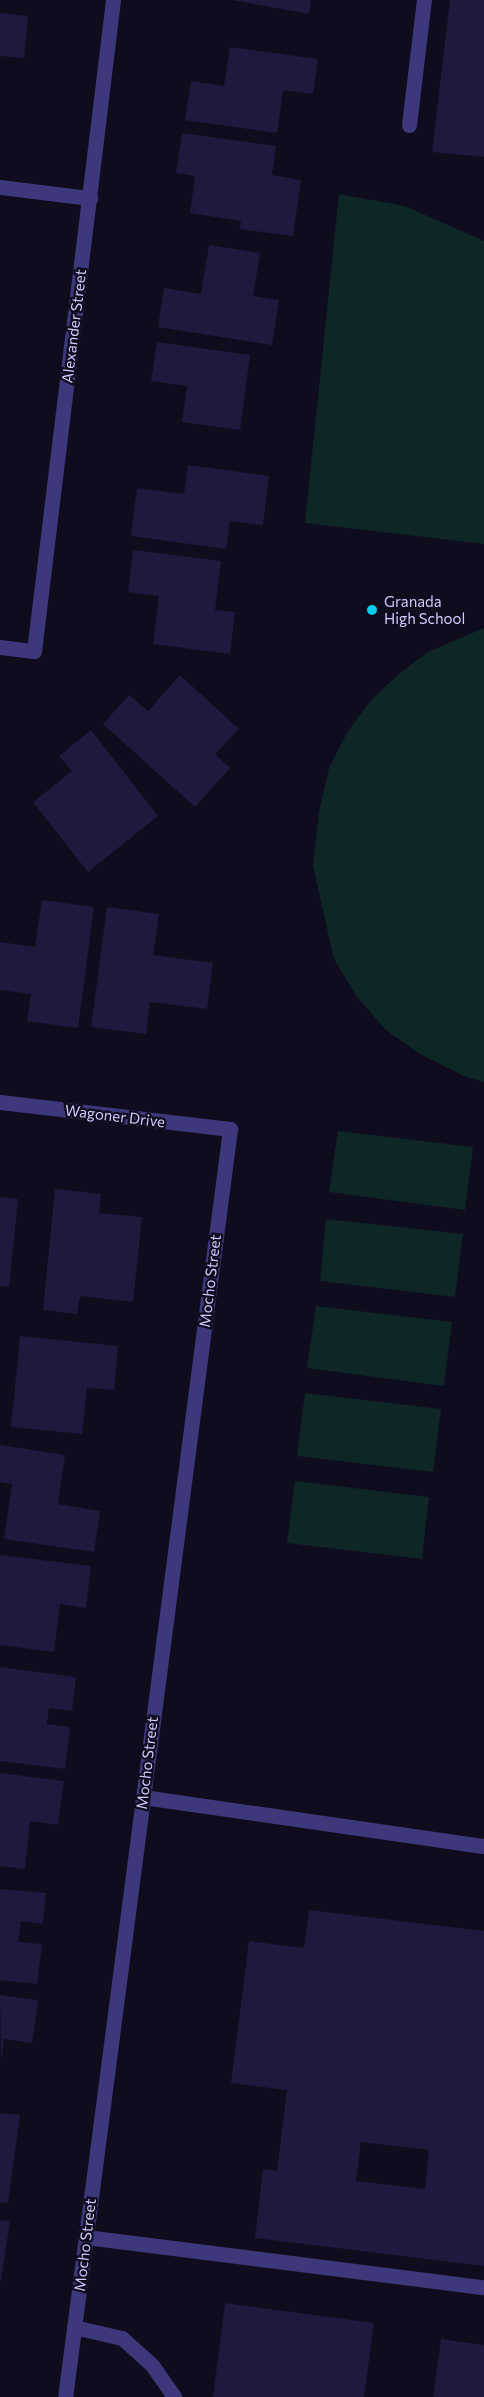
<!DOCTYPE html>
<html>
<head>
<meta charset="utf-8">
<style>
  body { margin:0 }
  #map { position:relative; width:484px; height:2397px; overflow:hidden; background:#0f0c1d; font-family:Commissioner,sans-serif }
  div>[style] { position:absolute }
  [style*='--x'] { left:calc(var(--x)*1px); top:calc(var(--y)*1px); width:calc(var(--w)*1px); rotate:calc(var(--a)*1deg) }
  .green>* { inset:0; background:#0f2626 }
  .building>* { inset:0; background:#21183d }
  .service>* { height:15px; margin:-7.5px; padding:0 7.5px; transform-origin:7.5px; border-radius:7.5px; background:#3c387b }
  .minor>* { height:15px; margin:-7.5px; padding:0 7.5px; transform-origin:7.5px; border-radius:7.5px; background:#3c387b }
  .dots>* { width:16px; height:16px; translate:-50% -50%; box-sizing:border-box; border:3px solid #0f0c1d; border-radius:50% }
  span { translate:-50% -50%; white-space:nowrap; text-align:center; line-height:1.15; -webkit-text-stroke:4.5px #0f0c1d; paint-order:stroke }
  .street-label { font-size:15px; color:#d1c9fe }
  .poi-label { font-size:15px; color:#d1c9fe }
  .left { translate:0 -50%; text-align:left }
</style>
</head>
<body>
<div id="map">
  <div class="green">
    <div style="clip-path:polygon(339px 194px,405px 206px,484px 241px,484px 544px,305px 523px)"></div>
    <div style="clip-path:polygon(484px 628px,484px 1082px,464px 1076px,420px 1054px,386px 1030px,357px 997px,334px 959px,313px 866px,319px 812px,329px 768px,348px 731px,372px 699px,400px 673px,428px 652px)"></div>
    <div style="clip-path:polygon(338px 1131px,473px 1147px,465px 1210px,329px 1192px)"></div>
    <div style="clip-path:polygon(326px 1219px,463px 1234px,455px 1297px,320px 1281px)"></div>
    <div style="clip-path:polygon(316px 1306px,452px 1322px,444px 1386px,307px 1368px)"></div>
    <div style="clip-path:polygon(305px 1393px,441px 1409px,433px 1472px,297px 1456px)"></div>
    <div style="clip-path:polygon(295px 1481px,429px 1497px,422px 1559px,287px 1543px)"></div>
  </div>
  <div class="building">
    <div style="clip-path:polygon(232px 0,311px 0,309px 14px)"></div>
    <div style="clip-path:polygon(450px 0,484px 0,484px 157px,432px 152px)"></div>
    <div style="clip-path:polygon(0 13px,28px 16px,24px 58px,0 56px)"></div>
    <div style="clip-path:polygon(230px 47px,318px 59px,313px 94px,283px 90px,277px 133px,185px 120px,191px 81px,224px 86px)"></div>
    <div style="clip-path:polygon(182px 133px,276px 146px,272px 175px,301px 180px,293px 236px,239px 229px,241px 221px,190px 213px,195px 176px,176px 173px)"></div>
    <div style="clip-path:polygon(209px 245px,260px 253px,253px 296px,279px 300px,272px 345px,158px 327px,164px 288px,201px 294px)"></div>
    <div style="clip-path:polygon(157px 342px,250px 355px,240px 430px,182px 422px,187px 386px,151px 381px)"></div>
    <div style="clip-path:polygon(188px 465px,269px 476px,263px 525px,230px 521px,226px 549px,131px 536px,137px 488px,184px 494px)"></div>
    <div style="clip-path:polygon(133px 550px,221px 561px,215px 610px,235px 612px,230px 654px,153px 644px,159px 596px,128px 592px)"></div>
    <div style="clip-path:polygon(180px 675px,239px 729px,215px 754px,230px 768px,195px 807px,103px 724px,129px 695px,148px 711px)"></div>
    <div style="clip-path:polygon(91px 730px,158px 816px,88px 872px,33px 802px,72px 771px,59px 756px)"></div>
    <div style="clip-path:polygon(42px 900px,94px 907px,78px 1028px,27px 1021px,31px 994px,0 990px,0 942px,35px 947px)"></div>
    <div style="clip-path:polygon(107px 907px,159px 914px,153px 955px,213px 963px,207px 1009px,150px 1002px,146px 1034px,91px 1027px)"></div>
    <div style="clip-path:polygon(55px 1189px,101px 1194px,99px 1213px,142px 1217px,133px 1302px,80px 1296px,77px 1314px,43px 1310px)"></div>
    <div style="clip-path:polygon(0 1197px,18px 1199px,9px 1287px,0 1286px)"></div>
    <div style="clip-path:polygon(20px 1336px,118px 1346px,114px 1390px,87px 1388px,82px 1434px,11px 1427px)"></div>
    <div style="clip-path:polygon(0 1445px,65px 1455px,58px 1504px,100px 1511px,94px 1552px,4px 1539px,12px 1484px,0 1482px)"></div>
    <div style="clip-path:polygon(0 1555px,91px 1566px,86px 1608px,60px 1604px,54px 1652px,0 1645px)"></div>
    <div style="clip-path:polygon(0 1667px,76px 1677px,72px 1711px,49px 1708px,47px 1724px,70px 1727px,65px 1769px,0 1761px)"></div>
    <div style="clip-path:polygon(0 1773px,64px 1781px,58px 1825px,30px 1821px,25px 1869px,0 1866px)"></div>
    <div style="clip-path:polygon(0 1889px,46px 1893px,43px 1924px,21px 1921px,18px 1942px,42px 1944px,37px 1984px,0 1980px)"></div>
    <div style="clip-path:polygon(evenodd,309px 1910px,484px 1931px,484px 2266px,255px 2238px,263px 2169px,277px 2171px,287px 2090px,231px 2083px,249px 1941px,304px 1948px,309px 1910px,361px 2142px,429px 2150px,425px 2189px,356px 2181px,361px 2142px)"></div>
    <div style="clip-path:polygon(0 1995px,38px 2000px,32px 2043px,4px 2039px,1px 2061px)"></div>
    <div style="clip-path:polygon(0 2113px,20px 2115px,8px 2203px,0 2202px)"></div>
    <div style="clip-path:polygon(0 2220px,10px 2221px,1px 2281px,0 2281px)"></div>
    <div style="clip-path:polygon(225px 2303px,374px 2323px,364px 2397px,213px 2397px)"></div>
    <div style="clip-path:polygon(441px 2339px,484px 2345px,484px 2397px,433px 2397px)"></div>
  </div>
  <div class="service">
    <div style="--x:409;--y:125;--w:126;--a:-83.2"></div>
    <div style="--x:143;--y:1797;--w:345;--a:8.2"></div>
    <div style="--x:86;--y:2237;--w:401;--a:7.2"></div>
    <div style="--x:74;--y:2327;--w:49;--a:12.9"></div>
    <div style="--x:122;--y:2338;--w:40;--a:42"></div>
    <div style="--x:152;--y:2365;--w:39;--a:55"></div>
  </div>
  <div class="minor">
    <div style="--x:0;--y:187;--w:91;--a:7"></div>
    <div style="--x:0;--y:647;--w:34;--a:7"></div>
    <div style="--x:34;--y:651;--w:656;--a:-83.08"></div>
    <div style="--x:0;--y:1102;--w:232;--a:6.7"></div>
    <div style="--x:230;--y:1129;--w:1279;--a:97.41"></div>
  </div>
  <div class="dots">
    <div style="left:372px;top:610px;background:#05cfed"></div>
  </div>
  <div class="street-label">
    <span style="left:74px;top:326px;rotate:-83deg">Alexander Street</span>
    <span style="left:115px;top:1116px;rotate:7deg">Wagoner Drive</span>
    <span style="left:210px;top:1281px;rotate:-83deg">Mocho Street</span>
    <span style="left:147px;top:1763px;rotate:-83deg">Mocho Street</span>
    <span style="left:85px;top:2245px;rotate:-83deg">Mocho Street</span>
  </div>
  <div class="poi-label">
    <span class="left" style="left:384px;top:610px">Granada<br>High School</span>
  </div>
</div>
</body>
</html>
